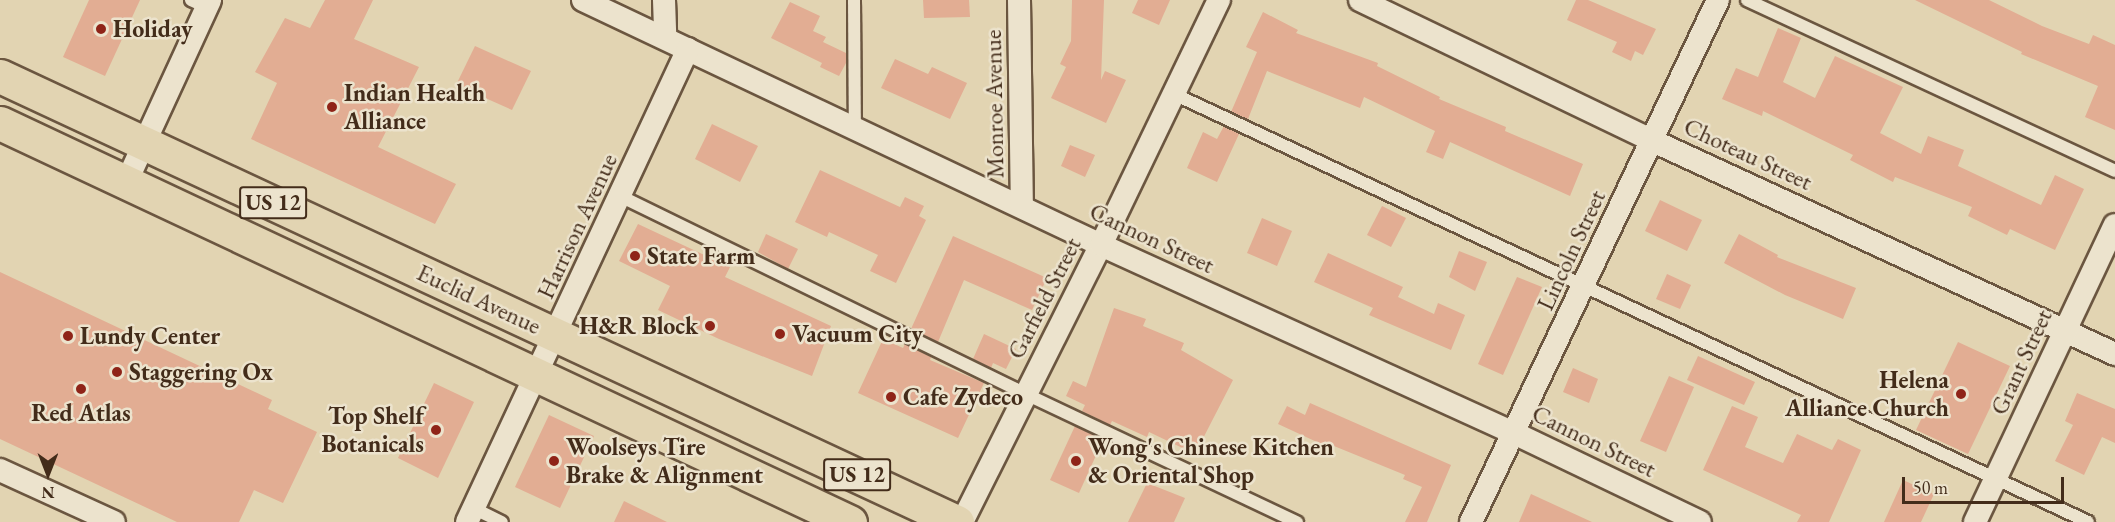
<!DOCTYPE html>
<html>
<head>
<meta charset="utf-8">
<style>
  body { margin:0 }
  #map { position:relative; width:2115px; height:522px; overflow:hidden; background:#e2d4b2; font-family:"EB Garamond",serif }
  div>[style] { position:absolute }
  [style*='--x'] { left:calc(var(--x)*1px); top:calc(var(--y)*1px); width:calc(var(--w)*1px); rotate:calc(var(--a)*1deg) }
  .building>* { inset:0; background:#e2ad93 }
  .roads { filter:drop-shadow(2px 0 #6b5640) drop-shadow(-2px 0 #6b5640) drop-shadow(0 2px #6b5640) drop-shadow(0 -2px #6b5640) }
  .service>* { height:12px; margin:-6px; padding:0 6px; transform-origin:6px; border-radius:6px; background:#ece3cd }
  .minor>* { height:22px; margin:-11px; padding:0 11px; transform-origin:11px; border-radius:11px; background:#ece3cd }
  .trunk>* { height:33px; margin:-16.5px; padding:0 16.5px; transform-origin:16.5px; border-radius:16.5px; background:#e2d4b2 }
  .dots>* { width:16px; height:16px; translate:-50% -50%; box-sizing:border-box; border:3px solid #ece3cd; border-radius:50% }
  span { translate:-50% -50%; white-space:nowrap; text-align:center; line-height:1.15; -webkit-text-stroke:5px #ece3cd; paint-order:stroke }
  .shield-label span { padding:2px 4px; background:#ece3cd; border:2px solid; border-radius:4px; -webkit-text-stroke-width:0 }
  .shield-label { font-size:22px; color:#432c1a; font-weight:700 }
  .poi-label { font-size:24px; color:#432c1a; font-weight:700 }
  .left { translate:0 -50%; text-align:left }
  .right { translate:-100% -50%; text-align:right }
  .street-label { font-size:24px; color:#432c1a }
  .north { position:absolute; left:18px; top:444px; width:60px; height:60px; -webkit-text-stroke:4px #ece3cd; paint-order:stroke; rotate:180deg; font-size:16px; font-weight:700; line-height:24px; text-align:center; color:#432c1a }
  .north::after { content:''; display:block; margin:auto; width:21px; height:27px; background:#432c1a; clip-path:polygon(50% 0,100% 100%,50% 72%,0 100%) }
  .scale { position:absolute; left:1902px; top:477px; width:162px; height:27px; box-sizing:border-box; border:3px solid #432c1a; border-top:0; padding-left:8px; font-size:18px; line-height:21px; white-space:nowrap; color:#432c1a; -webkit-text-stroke:4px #ece3cd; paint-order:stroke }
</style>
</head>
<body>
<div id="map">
  <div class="building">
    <div style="clip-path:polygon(89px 0,140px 0,105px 76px,63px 57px)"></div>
    <div style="clip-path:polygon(325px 0,373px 0,354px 39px,419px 67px,378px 147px,456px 184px,435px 224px,251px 139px,277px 83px,255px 72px,285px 18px,310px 28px)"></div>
    <div style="clip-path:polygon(923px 0,969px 0,970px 17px,924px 18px)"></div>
    <div style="clip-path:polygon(1072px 0,1104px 0,1101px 80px,1105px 71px,1126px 80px,1106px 123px,1051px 98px,1066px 67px,1060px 64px,1071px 41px)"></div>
    <div style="clip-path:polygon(1138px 0,1170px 0,1159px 25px,1132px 13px)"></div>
    <div style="clip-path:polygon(1576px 0,1588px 0,1656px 29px,1643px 55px,1635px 51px,1631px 61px,1612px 52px,1617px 42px,1567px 20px)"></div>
    <div style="clip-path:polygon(1915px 0,1989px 0,2042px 26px,2089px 44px,2093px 35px,2115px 45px,2115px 130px,2085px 117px,2098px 86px,2021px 54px,2022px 52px)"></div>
    <div style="clip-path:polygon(790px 2px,820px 16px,813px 31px,826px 37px,823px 42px,846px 53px,846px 63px,839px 76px,820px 67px,822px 63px,771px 38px)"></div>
    <div style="clip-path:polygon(1263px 12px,1298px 30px,1296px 33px,1378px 63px,1377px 66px,1440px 97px,1439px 99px,1506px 127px,1505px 131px,1583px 164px,1570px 196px,1450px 142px,1443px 159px,1426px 152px,1435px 131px,1364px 97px,1360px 108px,1267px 71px,1248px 119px,1231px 112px,1257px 52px,1246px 47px)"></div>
    <div style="clip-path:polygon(1778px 28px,1801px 38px,1783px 82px,1815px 98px,1835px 56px,1903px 87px,1880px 133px,1921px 154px,1928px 136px,1964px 150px,1958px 166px,2041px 205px,2055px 175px,2084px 189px,2055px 250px,2010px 229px,2007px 235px,1968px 216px,1972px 207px,1895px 177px,1893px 182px,1850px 160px,1853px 155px,1763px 111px,1762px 116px,1722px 99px,1736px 68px,1758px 77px)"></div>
    <div style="clip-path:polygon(475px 46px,531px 71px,512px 110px,456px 85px)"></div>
    <div style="clip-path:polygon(895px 59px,928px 74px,932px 67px,967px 83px,950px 119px,881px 88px)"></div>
    <div style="clip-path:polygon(712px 124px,758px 146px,740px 182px,695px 159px)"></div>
    <div style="clip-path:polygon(1224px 126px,1239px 134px,1217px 182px,1187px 168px,1203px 132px,1217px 139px)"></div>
    <div style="clip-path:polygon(1070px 145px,1095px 155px,1085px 177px,1061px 166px)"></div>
    <div style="clip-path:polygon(820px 170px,900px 207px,905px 197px,924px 206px,919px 216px,926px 220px,896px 283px,870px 271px,878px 255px,829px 232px,827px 237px,795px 222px)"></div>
    <div style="clip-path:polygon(1660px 200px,1702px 220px,1687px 251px,1645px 231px)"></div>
    <div style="clip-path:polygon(1382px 206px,1406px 218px,1391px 247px,1367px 235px)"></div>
    <div style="clip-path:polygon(1262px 218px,1292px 231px,1277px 266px,1247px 253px)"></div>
    <div style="clip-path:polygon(638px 224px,730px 267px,725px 277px,831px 326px,812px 376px,719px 339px,658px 310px,670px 286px,619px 261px)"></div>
    <div style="clip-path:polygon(766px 234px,798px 249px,788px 269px,758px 252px)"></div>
    <div style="clip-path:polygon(1739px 234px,1778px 255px,1777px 257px,1856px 288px,1843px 319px,1785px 295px,1724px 263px)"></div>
    <div style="clip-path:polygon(953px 236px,1047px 278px,1032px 310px,964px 280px,938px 342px,911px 329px)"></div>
    <div style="clip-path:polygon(1459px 251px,1487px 262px,1475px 291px,1449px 277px)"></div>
    <div style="clip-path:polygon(1328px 253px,1403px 287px,1398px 297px,1434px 314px,1438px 303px,1465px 315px,1451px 350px,1369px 315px,1373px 308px,1314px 282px)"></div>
    <div style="clip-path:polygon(0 272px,272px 400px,268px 409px,317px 432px,283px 503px,254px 490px,239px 522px,177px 522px,0 439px)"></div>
    <div style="clip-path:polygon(1667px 274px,1691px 285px,1680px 309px,1656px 299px)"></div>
    <div style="clip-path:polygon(1517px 277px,1542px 287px,1503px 375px,1478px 364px)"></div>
    <div style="clip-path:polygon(1114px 308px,1146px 319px,1143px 326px,1184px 343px,1181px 350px,1233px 380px,1195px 454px,1149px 432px,1147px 437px,1112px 421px,1110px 425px,1082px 411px,1085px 405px,1066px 396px,1073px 381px,1086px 387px)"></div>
    <div style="clip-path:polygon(984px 334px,1016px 349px,1006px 369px,993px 363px,991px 368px,973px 359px)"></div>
    <div style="clip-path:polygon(883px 339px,903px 348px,905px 344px,931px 357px,930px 360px,984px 383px,958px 438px,858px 393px)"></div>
    <div style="clip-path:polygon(1958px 342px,2010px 366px,1968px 454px,1916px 430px)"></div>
    <div style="clip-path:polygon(1698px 356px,1755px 382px,1744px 405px,1687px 380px)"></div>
    <div style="clip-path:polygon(1573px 368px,1598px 379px,1589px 403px,1563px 392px)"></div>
    <div style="clip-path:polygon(1669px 376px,1694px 387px,1666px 452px,1640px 441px)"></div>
    <div style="clip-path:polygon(434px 383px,474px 402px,438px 478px,398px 458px)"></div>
    <div style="clip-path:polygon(2077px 393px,2115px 409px,2115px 443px,2102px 437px,2084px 475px,2055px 461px,2073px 425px,2065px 421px)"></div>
    <div style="clip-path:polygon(1310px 403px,1451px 465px,1427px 522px,1405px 522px,1422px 487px,1403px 479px,1405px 475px,1334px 446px,1332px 449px,1278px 424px,1287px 406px,1305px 415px)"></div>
    <div style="clip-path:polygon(1732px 406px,1758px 417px,1745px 447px,1783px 463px,1797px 434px,1832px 450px,1838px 439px,1861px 450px,1829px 522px,1797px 522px,1801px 515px,1703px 470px)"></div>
    <div style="clip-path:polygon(549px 415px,594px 436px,560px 508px,515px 487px)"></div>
    <div style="clip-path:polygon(1075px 426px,1103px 440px,1079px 493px,1050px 480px)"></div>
    <div style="clip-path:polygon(1903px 480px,1934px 494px,1921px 522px,1884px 522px)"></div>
    <div style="clip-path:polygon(1147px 483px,1185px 498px,1174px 522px,1128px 522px)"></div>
    <div style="clip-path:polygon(1531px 494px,1592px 522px,1519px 522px)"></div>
    <div style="clip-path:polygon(624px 501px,667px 522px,614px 522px)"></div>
  </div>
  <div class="roads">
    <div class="service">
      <div style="--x:191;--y:0;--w:17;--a:25"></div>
      <div style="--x:854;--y:0;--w:128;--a:89.6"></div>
      <div style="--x:1747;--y:0;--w:406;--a:24.9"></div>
      <div style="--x:1174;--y:94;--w:1009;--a:25.09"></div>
      <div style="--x:620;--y:196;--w:440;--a:26"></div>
      <div style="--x:1015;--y:389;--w:312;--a:25.3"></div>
      <div style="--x:473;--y:508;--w:32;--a:26"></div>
    </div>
    <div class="minor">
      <div style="--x:583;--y:0;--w:573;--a:25.31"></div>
      <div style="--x:1101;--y:245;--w:454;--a:24.5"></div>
      <div style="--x:1514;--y:433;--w:206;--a:25.6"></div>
      <div style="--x:664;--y:0;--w:38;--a:88"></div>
      <div style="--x:1019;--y:0;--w:207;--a:89.2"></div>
      <div style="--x:1360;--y:0;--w:325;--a:25.7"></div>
      <div style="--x:1653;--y:141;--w:509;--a:24.75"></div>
      <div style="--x:126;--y:183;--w:201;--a:-65.3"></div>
      <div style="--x:0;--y:470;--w:125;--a:24.5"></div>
      <div style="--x:467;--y:522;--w:522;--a:-64.96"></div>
      <div style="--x:962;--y:522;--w:310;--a:-63.4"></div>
      <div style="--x:1101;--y:245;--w:272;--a:-64.3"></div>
      <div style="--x:1471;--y:522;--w:577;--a:-64.68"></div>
      <div style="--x:1975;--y:522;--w:328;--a:-64.8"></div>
    </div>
    <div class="trunk">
      <div style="--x:0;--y:76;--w:1056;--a:24.99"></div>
      <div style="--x:0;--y:123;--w:939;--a:25.15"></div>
    </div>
  </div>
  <div class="dots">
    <div style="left:101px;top:29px;background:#8f2418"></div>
    <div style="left:332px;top:107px;background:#8f2418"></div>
    <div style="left:635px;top:256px;background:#8f2418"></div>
    <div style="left:710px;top:326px;background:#8f2418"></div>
    <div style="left:780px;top:334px;background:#8f2418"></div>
    <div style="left:68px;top:336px;background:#8f2418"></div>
    <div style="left:117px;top:372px;background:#8f2418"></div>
    <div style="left:81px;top:389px;background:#8f2418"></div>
    <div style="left:1961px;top:394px;background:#8f2418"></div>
    <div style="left:891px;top:397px;background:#8f2418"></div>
    <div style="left:436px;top:430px;background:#8f2418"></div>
    <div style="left:554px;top:461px;background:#8f2418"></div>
    <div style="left:1076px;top:461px;background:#8f2418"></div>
  </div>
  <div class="shield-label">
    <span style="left:273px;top:203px">US 12</span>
    <span style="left:857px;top:475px">US 12</span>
  </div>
  <div class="poi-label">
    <span class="left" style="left:113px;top:29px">Holiday</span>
    <span class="left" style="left:344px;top:107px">Indian Health<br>Alliance</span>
    <span class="left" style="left:647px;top:256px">State Farm</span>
    <span class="right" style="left:698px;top:326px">H&amp;R Block</span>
    <span class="left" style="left:792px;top:334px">Vacuum City</span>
    <span class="left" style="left:80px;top:336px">Lundy Center</span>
    <span class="left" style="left:129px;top:372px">Staggering Ox</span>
    <span class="right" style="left:1949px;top:394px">Helena<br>Alliance Church</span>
    <span class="left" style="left:903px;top:397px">Cafe Zydeco</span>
    <span style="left:81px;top:413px">Red Atlas</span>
    <span class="right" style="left:424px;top:430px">Top Shelf<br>Botanicals</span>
    <span class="left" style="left:566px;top:461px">Woolseys Tire<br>Brake &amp; Alignment</span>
    <span class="left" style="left:1088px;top:461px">Wong's Chinese Kitchen<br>&amp; Oriental Shop</span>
  </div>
  <div class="street-label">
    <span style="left:994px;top:104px;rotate:-91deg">Monroe Avenue</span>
    <span style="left:1748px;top:154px;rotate:25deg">Choteau Street</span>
    <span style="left:577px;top:226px;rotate:-65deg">Harrison Avenue</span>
    <span style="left:1152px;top:238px;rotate:25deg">Cannon Street</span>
    <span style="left:1571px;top:250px;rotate:-65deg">Lincoln Street</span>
    <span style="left:1044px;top:298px;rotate:-63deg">Garfield Street</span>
    <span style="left:479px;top:299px;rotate:25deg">Euclid Avenue</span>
    <span style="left:2021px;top:362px;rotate:-65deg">Grant Street</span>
    <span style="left:1594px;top:441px;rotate:26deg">Cannon Street</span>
  </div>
  <div class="north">N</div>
  <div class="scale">50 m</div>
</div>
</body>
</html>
